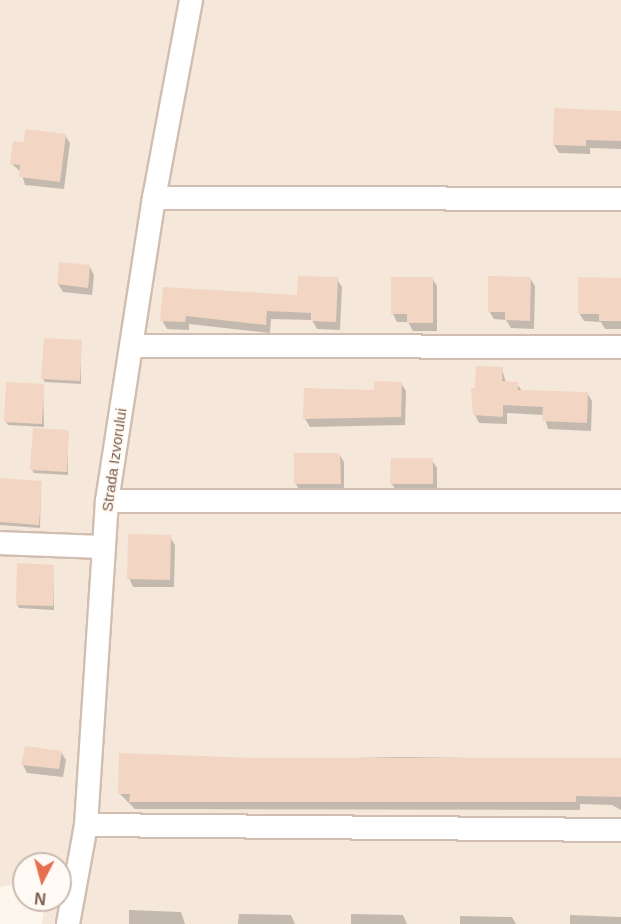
<!DOCTYPE html>
<html>
<head>
<meta charset="utf-8">
<style>
  body { margin:0 }
  #map { position:relative; width:621px; height:924px; overflow:hidden; background:#fdf6ec; font-family:Arial,sans-serif }
  div>[style] { position:absolute }
  [style*='--x'] { left:calc(var(--x)*1px); top:calc(var(--y)*1px); width:calc(var(--w)*1px); rotate:calc(var(--a)*1deg) }
  .residential>* { inset:0; background:#f5e8da }
  .shadow>* { inset:0; background:#0003 }
  .building>* { inset:0; background:#f3d5c3 }
  .roads { filter:drop-shadow(2px 0 #d1beb0) drop-shadow(-2px 0 #d1beb0) drop-shadow(0 2px #d1beb0) drop-shadow(0 -2px #d1beb0) }
  .street>* { height:22px; margin:-11px; padding:0 11px; transform-origin:11px; border-radius:11px; background:#fff }
  span { translate:-50% -50%; white-space:nowrap; text-align:center; line-height:1.15; -webkit-text-stroke:4.5px #fffaf3; paint-order:stroke }
  .street-label { font-size:15px; color:#7a5c4d }
  .north { position:absolute; left:12px; top:852px; width:60px; height:60px; box-sizing:border-box; background:#fffaf3; border:2px solid #cabbb1; border-radius:50%; rotate:186deg; font-size:16px; font-weight:700; line-height:24px; text-align:center; color:#7a5c4d }
  .north::after { content:''; display:block; margin:auto; width:21px; height:27px; background:#e76f51; clip-path:polygon(50% 0,100% 100%,50% 72%,0 100%) }
</style>
</head>
<body>
<div id="map">
  <div class="residential">
    <div style="clip-path:polygon(0 0,621px 0,621px 924px,42px 924px,45px 900px,60px 900px,60px 864px,24px 864px,24px 883px,0 887px)"></div>
  </div>
  <div class="shadow">
    <div style="clip-path:polygon(556px 109px,621px 112px,621px 149px,590px 148px,590px 154px,559px 153px,554px 145px)"></div>
    <div style="clip-path:polygon(65px 135px,70px 143px,64px 189px,25px 185px,21px 172px,11px 163px,25px 144px)"></div>
    <div style="clip-path:polygon(90px 267px,94px 275px,92px 295px,63px 292px,58px 284px)"></div>
    <div style="clip-path:polygon(393px 278px,432px 278px,437px 286px,437px 331px,413px 331px,408px 322px,397px 322px,393px 314px)"></div>
    <div style="clip-path:polygon(530px 278px,535px 286px,534px 329px,511px 328px,506px 320px,494px 319px,489px 311px)"></div>
    <div style="clip-path:polygon(337px 279px,342px 287px,340px 330px,317px 329px,312px 320px,271px 319px,270px 333px,189px 324px,189px 330px,167px 329px,162px 320px,164px 289px,298px 297px)"></div>
    <div style="clip-path:polygon(621px 279px,621px 329px,605px 329px,601px 322px,584px 321px,579px 313px)"></div>
    <div style="clip-path:polygon(81px 342px,81px 384px,45px 382px,43px 379px)"></div>
    <div style="clip-path:polygon(502px 369px,506px 383px,517px 384px,522px 391px,587px 393px,592px 401px,591px 431px,548px 429px,544px 415px,507px 413px,507px 424px,479px 423px,475px 415px)"></div>
    <div style="clip-path:polygon(401px 383px,406px 391px,405px 425px,310px 427px,305px 419px)"></div>
    <div style="clip-path:polygon(43px 385px,44px 427px,8px 425px,6px 422px)"></div>
    <div style="clip-path:polygon(68px 432px,68px 475px,34px 473px,32px 470px)"></div>
    <div style="clip-path:polygon(339px 454px,344px 462px,344px 492px,300px 492px,296px 484px)"></div>
    <div style="clip-path:polygon(432px 460px,437px 468px,437px 492px,397px 492px,392px 484px)"></div>
    <div style="clip-path:polygon(41px 482px,40px 528px,0 525px,0 488px)"></div>
    <div style="clip-path:polygon(170px 537px,175px 545px,174px 587px,133px 587px,129px 578px)"></div>
    <div style="clip-path:polygon(53px 567px,54px 610px,19px 608px,17px 604px)"></div>
    <div style="clip-path:polygon(61px 752px,66px 760px,63px 777px,27px 773px,23px 765px)"></div>
    <div style="clip-path:polygon(400px 757px,621px 760px,621px 810px,612px 805px,580px 804px,580px 810px,135px 809px,119px 793px,256px 760px)"></div>
    <div style="clip-path:polygon(129px 910px,181px 912px,185px 924px,129px 924px)"></div>
    <div style="clip-path:polygon(239px 914px,291px 915px,295px 924px,238px 924px)"></div>
    <div style="clip-path:polygon(351px 914px,403px 915px,407px 924px,351px 924px)"></div>
    <div style="clip-path:polygon(570px 915px,621px 917px,621px 924px,570px 924px)"></div>
    <div style="clip-path:polygon(460px 916px,512px 917px,516px 924px,460px 924px)"></div>
  </div>
  <div class="building">
    <div style="clip-path:polygon(554px 108px,621px 111px,621px 141px,586px 140px,586px 146px,553px 145px)"></div>
    <div style="clip-path:polygon(25px 129px,66px 134px,60px 182px,19px 177px,20px 165px,10px 164px,13px 141px,24px 142px)"></div>
    <div style="clip-path:polygon(59px 262px,90px 265px,88px 288px,57px 284px)"></div>
    <div style="clip-path:polygon(298px 276px,338px 277px,336px 322px,311px 321px,311px 313px,267px 311px,266px 325px,186px 316px,185px 322px,160px 321px,163px 287px,297px 295px)"></div>
    <div style="clip-path:polygon(488px 276px,531px 277px,530px 321px,505px 320px,505px 312px,488px 312px)"></div>
    <div style="clip-path:polygon(391px 277px,433px 277px,433px 323px,407px 323px,407px 314px,391px 314px)"></div>
    <div style="clip-path:polygon(578px 277px,621px 278px,621px 321px,599px 321px,599px 314px,578px 314px)"></div>
    <div style="clip-path:polygon(44px 338px,82px 340px,80px 381px,41px 379px)"></div>
    <div style="clip-path:polygon(476px 366px,503px 367px,502px 381px,518px 382px,518px 390px,588px 392px,587px 423px,542px 421px,543px 407px,503px 405px,503px 417px,473px 415px,471px 388px,475px 388px)"></div>
    <div style="clip-path:polygon(374px 381px,402px 382px,401px 417px,303px 419px,304px 388px,374px 390px)"></div>
    <div style="clip-path:polygon(6px 382px,44px 384px,42px 424px,4px 422px)"></div>
    <div style="clip-path:polygon(33px 428px,69px 430px,67px 472px,30px 470px)"></div>
    <div style="clip-path:polygon(294px 453px,340px 453px,341px 484px,294px 484px)"></div>
    <div style="clip-path:polygon(391px 458px,433px 458px,433px 484px,390px 484px)"></div>
    <div style="clip-path:polygon(0 478px,42px 481px,39px 525px,0 522px)"></div>
    <div style="clip-path:polygon(128px 534px,171px 535px,170px 580px,127px 579px)"></div>
    <div style="clip-path:polygon(17px 563px,54px 565px,53px 606px,16px 605px)"></div>
    <div style="clip-path:polygon(25px 746px,62px 751px,59px 769px,21px 765px)"></div>
    <div style="clip-path:polygon(119px 753px,256px 758px,621px 758px,621px 797px,576px 796px,576px 802px,129px 802px,130px 794px,118px 794px)"></div>
  </div>
  <div class="roads">
    <div class="street">
      <div style="--x:154;--y:198;--w:467;--a:0.1"></div>
      <div style="--x:131;--y:346;--w:490;--a:0.1"></div>
      <div style="--x:107;--y:501;--w:514;--a:0"></div>
      <div style="--x:0;--y:543;--w:104;--a:2.2"></div>
      <div style="--x:86;--y:825;--w:535;--a:0.54"></div>
      <div style="--x:68;--y:924;--w:101;--a:-79.7"></div>
      <div style="--x:86;--y:825;--w:325;--a:-86.3"></div>
      <div style="--x:107;--y:501;--w:307;--a:-81.2"></div>
      <div style="--x:154;--y:198;--w:201;--a:-79.4"></div>
    </div>
  </div>
  <div class="street-label">
    <span style="left:114px;top:460px;rotate:-82deg">Strada Izvorului</span>
  </div>
  <div class="north">N</div>
</div>
</body>
</html>
